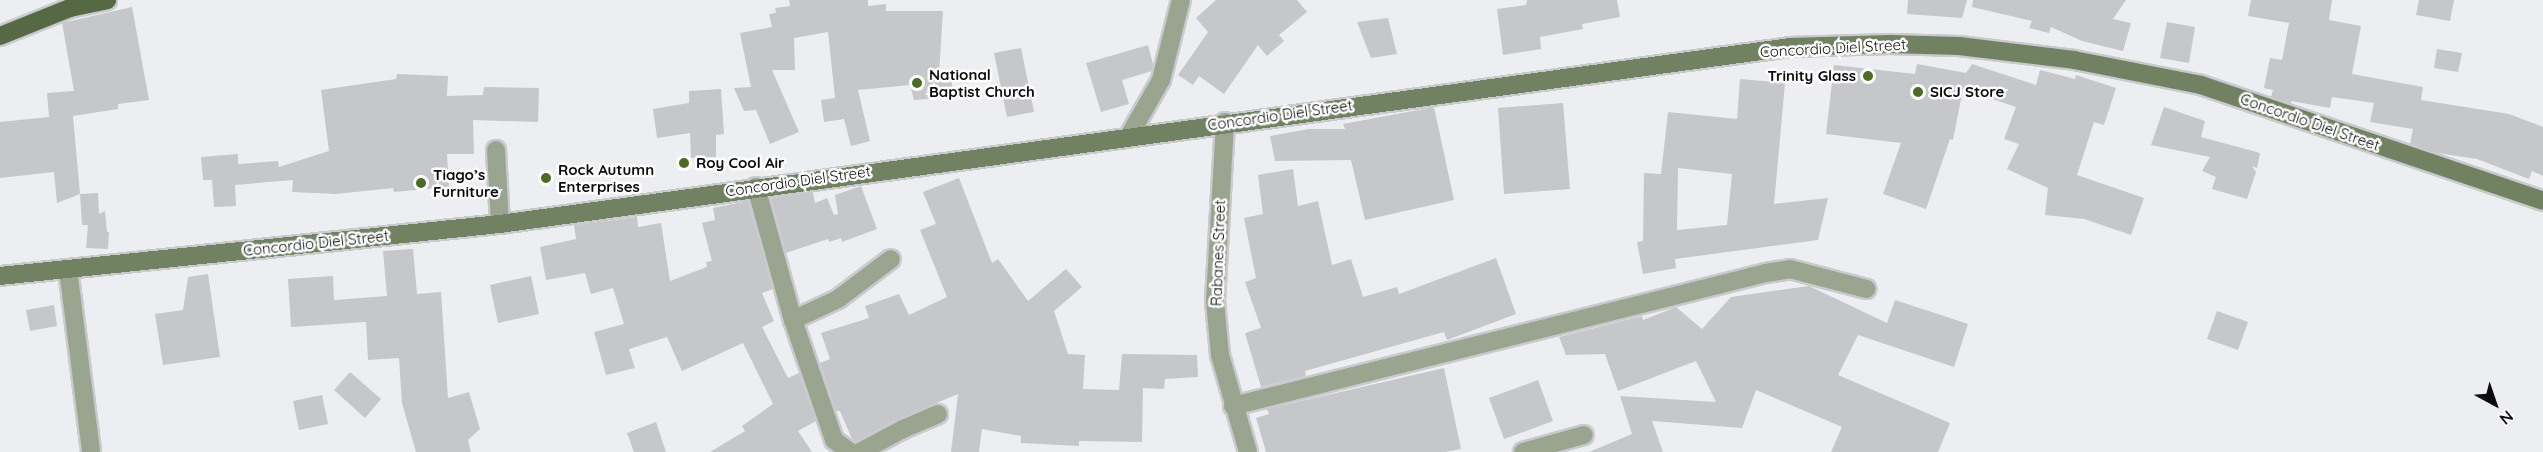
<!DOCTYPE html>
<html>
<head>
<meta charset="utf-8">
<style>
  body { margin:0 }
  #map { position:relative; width:2543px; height:452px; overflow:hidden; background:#edeef2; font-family:Quicksand,sans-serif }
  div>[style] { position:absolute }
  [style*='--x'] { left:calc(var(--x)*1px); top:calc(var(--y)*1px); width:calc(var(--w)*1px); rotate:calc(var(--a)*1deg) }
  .building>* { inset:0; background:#c6c7cb }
  .roads { filter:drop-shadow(2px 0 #c9cacd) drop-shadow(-2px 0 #c9cacd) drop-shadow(0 2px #c9cacd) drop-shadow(0 -2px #c9cacd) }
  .street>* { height:18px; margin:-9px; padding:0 9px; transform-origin:9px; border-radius:9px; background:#9aa590 }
  .secondary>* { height:18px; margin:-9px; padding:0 9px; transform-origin:9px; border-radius:9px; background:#718263 }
  .primary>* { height:18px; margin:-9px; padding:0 9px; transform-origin:9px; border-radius:9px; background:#556944 }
  .dots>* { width:16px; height:16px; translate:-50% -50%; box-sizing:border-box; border:3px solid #fff; border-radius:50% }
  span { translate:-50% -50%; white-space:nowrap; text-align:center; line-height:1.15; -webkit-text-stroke:5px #fff; paint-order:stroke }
  .street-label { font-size:15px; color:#0c0c0d }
  .poi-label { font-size:15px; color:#0c0c0d; font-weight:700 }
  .left { translate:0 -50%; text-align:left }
  .right { translate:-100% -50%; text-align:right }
  .north { position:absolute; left:2465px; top:374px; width:60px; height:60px; -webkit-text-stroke:4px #fff; paint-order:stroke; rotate:140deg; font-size:16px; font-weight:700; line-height:24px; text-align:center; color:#0c0c0d }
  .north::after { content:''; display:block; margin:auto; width:21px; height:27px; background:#0c0c0d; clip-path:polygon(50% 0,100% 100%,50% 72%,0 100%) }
</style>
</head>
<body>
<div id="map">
  <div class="building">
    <div style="clip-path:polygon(789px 0,868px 0,868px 6px,886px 4px,886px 11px,943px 11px,939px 73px,950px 73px,954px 97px,914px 100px,910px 85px,858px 90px,870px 141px,851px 146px,844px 119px,824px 122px,821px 100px,835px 98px,828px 32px,794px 38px,795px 70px,772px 70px,799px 132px,770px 144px,756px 110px,744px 111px,734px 88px,751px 87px,740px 33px,772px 27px,769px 14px,776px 13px,775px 8px,790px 6px)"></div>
    <div style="clip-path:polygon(1216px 0,1297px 0,1307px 12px,1279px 35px,1284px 41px,1267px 56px,1258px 45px,1224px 94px,1199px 76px,1193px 85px,1178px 75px,1208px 32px,1196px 18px)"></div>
    <div style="clip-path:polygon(1527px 0,1617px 0,1620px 17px,1582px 24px,1583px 29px,1540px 37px,1541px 49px,1503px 55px,1497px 9px,1526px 5px)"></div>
    <div style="clip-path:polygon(1908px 0,1967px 0,1962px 18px,1907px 14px)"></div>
    <div style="clip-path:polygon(1973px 0,2126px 0,2113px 19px,2131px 23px,2123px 51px,2082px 41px,2051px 27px,2049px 33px,2029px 28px,2032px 21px,1972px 7px)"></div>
    <div style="clip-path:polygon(2251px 0,2332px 0,2329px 20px,2361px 26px,2352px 74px,2423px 87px,2421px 100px,2509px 114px,2543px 127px,2543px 176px,2532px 171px,2529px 179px,2477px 159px,2437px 153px,2410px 144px,2413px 129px,2370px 122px,2374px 103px,2332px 97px,2330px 108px,2291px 101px,2291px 104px,2271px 97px,2273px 90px,2264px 88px,2270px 58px,2282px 60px,2289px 23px,2248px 16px)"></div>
    <div style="clip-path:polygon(2419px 0,2454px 0,2450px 21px,2416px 15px)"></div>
    <div style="clip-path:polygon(132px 7px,149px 100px,118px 104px,118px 109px,73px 116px,80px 194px,57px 203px,54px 172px,0 178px,0 122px,49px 117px,47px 93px,74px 91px,62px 23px)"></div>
    <div style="clip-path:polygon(1388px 18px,1397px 54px,1371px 58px,1357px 22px)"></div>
    <div style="clip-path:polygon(2167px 22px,2195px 27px,2189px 63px,2160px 58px)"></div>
    <div style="clip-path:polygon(1148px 45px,1153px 64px,1152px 71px,1122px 80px,1129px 104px,1101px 112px,1086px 63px)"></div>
    <div style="clip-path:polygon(1021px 48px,1034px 112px,1007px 117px,994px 53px)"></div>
    <div style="clip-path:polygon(2437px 49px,2462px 53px,2458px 72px,2434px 68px)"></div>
    <div style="clip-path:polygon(1917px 64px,1966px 73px,1972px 64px,2036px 85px,2040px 70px,2075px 79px,2076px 75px,2116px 88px,2104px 125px,2094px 122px,2077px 175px,2144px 198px,2131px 235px,2084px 219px,2045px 215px,2048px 188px,2007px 169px,2019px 144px,2004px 139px,2016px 107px,1963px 89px,1953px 140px,1950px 139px,1926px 209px,1883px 194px,1901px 143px,1826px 134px,1834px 65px,1915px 74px)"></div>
    <div style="clip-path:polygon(397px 74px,448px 76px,447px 96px,483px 95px,484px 87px,539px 88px,538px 122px,473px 120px,474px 154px,447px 154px,449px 187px,394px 192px,393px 188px,336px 194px,292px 192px,293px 180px,235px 185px,236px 206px,214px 207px,212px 180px,203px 180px,201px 157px,238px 154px,238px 164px,278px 161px,279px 167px,329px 151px,321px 90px,396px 79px)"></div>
    <div style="clip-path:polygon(evenodd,1740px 79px,1785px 83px,1774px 204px,1828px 198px,1818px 240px,1675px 259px,1676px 268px,1643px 274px,1637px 242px,1643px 241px,1644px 173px,1661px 174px,1668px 112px,1737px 119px,1740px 79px,1678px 168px,1732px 174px,1727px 225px,1677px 230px,1678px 168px)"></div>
    <div style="clip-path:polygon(721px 89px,724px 134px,716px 135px,716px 157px,691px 158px,690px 133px,657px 138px,653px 109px,689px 103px,689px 91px)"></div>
    <div style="clip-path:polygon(1563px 103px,1570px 189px,1504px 194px,1498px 108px)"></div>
    <div style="clip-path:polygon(1434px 107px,1454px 200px,1365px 220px,1351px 160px,1275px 161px,1270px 136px,1309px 129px,1345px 129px,1343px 124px)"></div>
    <div style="clip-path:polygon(2164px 107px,2205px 121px,2201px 137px,2260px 153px,2257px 168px,2252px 166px,2256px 172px,2247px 199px,2212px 189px,2216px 177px,2202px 171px,2210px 157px,2151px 145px)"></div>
    <div style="clip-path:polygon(1293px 169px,1298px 206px,1318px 201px,1332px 265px,1351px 259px,1363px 297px,1397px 287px,1399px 294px,1496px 258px,1516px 314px,1447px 340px,1444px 332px,1305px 371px,1306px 376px,1261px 387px,1245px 333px,1261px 328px,1245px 282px,1256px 278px,1244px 218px,1263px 214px,1258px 175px)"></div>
    <div style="clip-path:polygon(959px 178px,992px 263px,998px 259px,1028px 301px,1066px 269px,1082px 287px,1054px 311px,1068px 354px,1085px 355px,1083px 389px,1119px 390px,1122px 354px,1197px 355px,1198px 377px,1165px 379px,1164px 389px,1143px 388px,1142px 442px,1079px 441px,1079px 446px,1021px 443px,1021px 436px,982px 429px,979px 452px,951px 452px,958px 394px,898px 419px,855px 442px,852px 439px,840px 411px,836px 411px,820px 363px,830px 359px,821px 333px,869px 318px,865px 306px,899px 294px,909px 315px,947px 297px,920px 230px,936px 224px,923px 192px)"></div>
    <div style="clip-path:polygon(861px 186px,877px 229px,842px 242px,841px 238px,829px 242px,828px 239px,786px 253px,771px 198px,813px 192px,815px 203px,827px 198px,834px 215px,838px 214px,835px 195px)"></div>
    <div style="clip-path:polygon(98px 193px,99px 214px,105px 211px,107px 232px,109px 232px,108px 249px,86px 248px,88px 225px,82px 225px,80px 194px)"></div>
    <div style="clip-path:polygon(748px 201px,773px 289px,762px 293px,774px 321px,762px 327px,788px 378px,799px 373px,816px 421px,798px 431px,812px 452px,710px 452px,745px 431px,742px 426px,773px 404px,743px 343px,682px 371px,667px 337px,629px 349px,635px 368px,606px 375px,594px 332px,624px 324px,613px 288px,591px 294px,585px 273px,546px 280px,540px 247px,576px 239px,574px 225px,637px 217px,638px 227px,661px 223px,670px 281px,707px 267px,706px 262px,712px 261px,702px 223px,715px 220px,713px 208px)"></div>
    <div style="clip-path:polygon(413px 249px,417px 294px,441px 292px,448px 398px,469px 392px,480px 429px,468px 440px,471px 452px,416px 452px,402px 403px,399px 358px,368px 360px,366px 322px,291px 327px,288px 279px,333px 276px,334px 300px,387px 296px,383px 251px)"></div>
    <div style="clip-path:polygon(208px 274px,220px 357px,163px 365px,155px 314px,183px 310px,188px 277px)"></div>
    <div style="clip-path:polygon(531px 276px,539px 314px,498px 323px,490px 285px)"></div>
    <div style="clip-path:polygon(1809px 286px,1887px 323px,1895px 300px,1968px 324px,1954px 367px,1858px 335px,1838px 375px,1950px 423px,1938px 452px,1831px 452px,1842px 427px,1756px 390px,1742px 428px,1652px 421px,1663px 452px,1589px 452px,1632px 434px,1620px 396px,1716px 402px,1696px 361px,1618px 391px,1605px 354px,1566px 355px,1559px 337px,1642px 316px,1643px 320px,1676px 307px,1702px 329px,1731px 297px)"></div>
    <div style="clip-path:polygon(54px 305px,57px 326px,30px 331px,26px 310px)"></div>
    <div style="clip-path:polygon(2217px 311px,2248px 322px,2238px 350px,2207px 339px)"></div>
    <div style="clip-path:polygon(1444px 368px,1461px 449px,1445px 452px,1266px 452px,1256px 418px,1269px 414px,1267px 409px)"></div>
    <div style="clip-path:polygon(350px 372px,381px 399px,365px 418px,334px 390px)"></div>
    <div style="clip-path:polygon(1538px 380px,1553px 421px,1504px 439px,1489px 398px)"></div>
    <div style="clip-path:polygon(322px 395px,328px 424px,299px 430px,293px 401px)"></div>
    <div style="clip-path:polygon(656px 422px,666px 452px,634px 452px,627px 433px)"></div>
  </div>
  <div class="roads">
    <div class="street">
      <div style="--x:1225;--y:122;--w:179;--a:93.2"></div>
      <div style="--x:1215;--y:301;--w:54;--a:84.7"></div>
      <div style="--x:1220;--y:355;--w:101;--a:73.9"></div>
      <div style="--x:1129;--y:136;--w:64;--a:-60.3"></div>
      <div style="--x:1161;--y:80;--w:82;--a:-76"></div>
      <div style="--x:496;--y:150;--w:74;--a:86.9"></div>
      <div style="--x:756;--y:187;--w:138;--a:74.5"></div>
      <div style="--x:793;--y:320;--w:127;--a:71.1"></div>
      <div style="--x:834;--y:440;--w:20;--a:37"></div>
      <div style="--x:68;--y:269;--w:184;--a:82.8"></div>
      <div style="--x:793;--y:320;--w:50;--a:-25"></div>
      <div style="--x:838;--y:299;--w:66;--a:-37"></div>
      <div style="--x:1233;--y:406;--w:549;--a:-14.01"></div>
      <div style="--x:1766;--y:273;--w:24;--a:-9"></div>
      <div style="--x:1790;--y:269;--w:79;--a:14.7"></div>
      <div style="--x:860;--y:452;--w:49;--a:-28.1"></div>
      <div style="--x:903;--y:429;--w:38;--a:-23"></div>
      <div style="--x:1523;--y:452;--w:63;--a:-15.6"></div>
    </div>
    <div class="secondary">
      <div style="--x:0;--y:276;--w:503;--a:-5.94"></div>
      <div style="--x:500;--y:224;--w:1302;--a:-7.81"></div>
      <div style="--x:1790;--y:47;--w:100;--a:-1.7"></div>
      <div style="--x:1890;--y:44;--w:69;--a:1.7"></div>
      <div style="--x:1959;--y:46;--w:116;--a:6.9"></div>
      <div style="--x:2074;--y:60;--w:129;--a:11.1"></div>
      <div style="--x:2201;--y:85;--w:361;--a:18.7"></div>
    </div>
    <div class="primary">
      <div style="--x:0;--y:36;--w:75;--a:-21.8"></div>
      <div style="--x:70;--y:8;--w:38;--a:-12"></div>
    </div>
  </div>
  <div class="dots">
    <div style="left:1868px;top:76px;background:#4a6c24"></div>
    <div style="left:917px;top:83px;background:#4a6c24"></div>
    <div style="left:1918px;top:92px;background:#4a6c24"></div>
    <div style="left:684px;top:163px;background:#4a6c24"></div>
    <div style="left:546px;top:178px;background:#4a6c24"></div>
    <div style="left:421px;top:183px;background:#4a6c24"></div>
  </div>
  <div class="street-label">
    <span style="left:1833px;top:48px;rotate:-3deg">Concordio Diel Street</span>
    <span style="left:1280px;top:115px;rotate:-8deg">Concordio Diel Street</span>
    <span style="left:2310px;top:122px;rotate:19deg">Concordio Diel Street</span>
    <span style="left:798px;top:181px;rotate:-8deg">Concordio Diel Street</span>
    <span style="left:316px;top:243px;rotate:-6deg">Concordio Diel Street</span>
    <span style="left:1218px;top:253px;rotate:-88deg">Rabanes Street</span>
  </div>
  <div class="poi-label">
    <span class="left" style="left:929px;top:83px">National<br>Baptist Church</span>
    <span class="right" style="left:1856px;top:76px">Trinity Glass</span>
    <span class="left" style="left:1930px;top:92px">SICJ Store</span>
    <span class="left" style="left:696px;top:163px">Roy Cool Air</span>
    <span class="left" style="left:558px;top:178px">Rock Autumn<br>Enterprises</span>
    <span class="left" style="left:433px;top:183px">Tiago’s<br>Furniture</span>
  </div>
  <div class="north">N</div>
</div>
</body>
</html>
